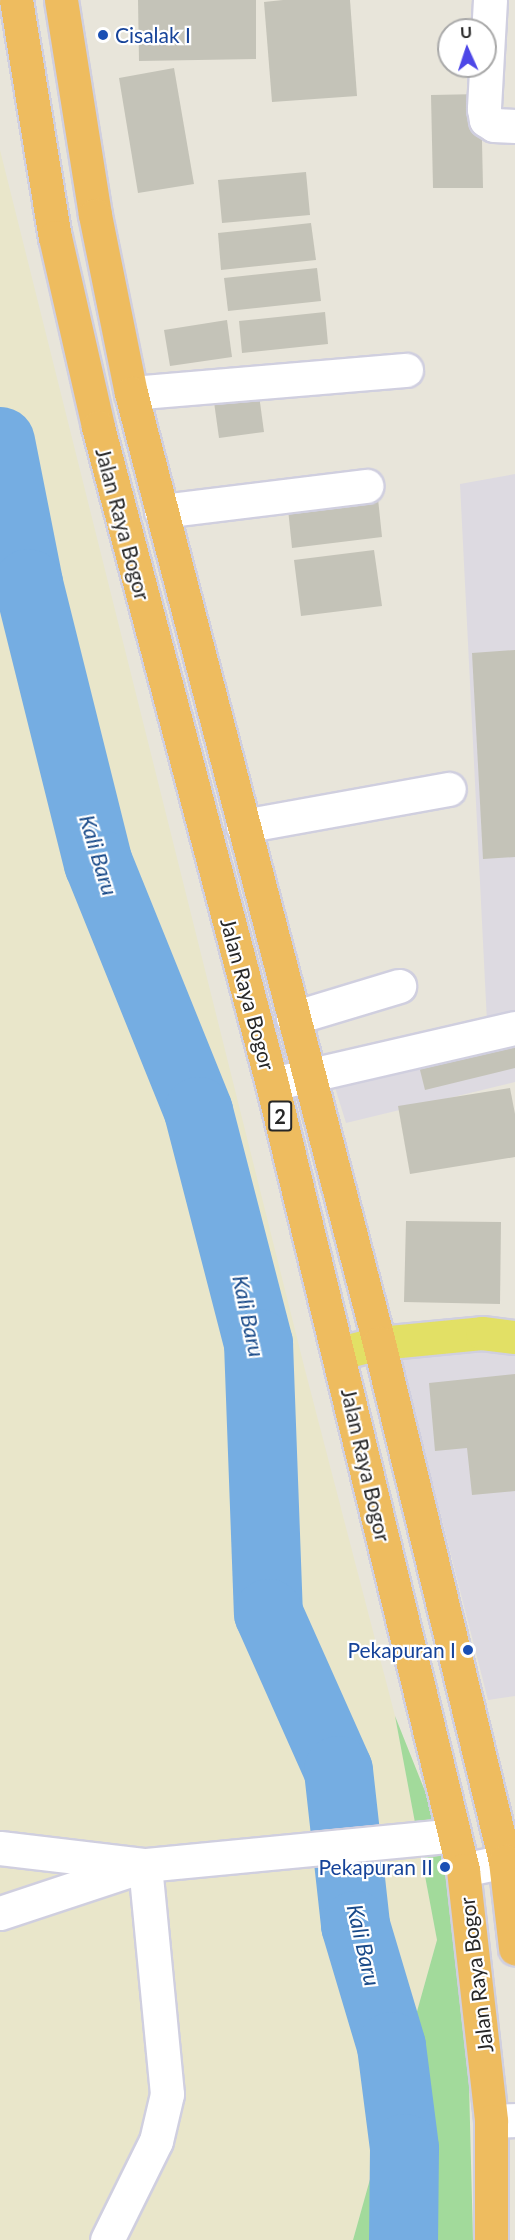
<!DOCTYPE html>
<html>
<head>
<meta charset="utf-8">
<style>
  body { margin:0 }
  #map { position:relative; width:515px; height:2240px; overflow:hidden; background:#e8e5da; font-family:Lato,sans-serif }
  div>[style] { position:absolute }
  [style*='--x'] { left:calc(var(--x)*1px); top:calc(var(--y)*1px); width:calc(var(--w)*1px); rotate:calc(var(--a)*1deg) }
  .industrial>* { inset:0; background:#dddae1 }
  .education>* { inset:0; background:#e9e6ca }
  .green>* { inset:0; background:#a2da9b }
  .river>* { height:69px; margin:-34.5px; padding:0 34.5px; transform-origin:34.5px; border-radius:34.5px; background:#75ade2 }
  .building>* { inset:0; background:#c4c3b8 }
  .roads { filter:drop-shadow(2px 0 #d0cfdf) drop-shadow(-2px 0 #d0cfdf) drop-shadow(0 2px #d0cfdf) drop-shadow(0 -2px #d0cfdf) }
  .minor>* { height:33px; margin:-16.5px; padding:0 16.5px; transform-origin:16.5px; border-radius:16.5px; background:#fff }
  .major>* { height:33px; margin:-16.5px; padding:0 16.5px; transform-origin:16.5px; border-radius:16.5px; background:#e2e065 }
  .highway>* { height:33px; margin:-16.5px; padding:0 16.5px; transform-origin:16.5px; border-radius:16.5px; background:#eebc5f }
  .dots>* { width:16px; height:16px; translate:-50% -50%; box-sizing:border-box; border:3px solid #fff; border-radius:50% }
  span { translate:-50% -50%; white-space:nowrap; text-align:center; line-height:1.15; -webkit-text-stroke:4.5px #fff; paint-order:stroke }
  .shield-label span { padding:2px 4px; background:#fff; border:2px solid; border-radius:4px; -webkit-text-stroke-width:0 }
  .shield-label { font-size:20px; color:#272727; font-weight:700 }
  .transit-label { font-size:21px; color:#164399 }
  .left { translate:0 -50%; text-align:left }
  .right { translate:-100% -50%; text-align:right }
  .street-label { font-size:21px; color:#272727 }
  .water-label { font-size:22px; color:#194a89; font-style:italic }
  .north { position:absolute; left:437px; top:18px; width:60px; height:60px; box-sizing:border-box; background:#fff; border:2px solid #a9a9a9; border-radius:50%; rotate:357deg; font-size:16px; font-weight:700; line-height:24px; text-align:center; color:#272727 }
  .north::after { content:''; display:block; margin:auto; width:21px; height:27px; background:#4d47e7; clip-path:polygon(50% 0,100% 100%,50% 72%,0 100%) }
</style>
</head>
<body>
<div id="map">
  <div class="industrial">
    <div style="clip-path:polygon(515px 474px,515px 1082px,346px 1123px,325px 1055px,487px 1022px,460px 484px)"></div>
    <div style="clip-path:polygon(515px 1346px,515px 1696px,488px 1700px,400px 1356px)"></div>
  </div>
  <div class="education">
    <div style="clip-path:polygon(0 150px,304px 1366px,395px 1716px,437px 1940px,353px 2240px,0 2240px)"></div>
  </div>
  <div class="green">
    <div style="clip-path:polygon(395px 1716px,464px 1889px,473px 2240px,353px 2240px,437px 1940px)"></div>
  </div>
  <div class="river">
    <div style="--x:0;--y:441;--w:145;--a:78.8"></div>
    <div style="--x:28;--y:583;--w:289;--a:76"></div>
    <div style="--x:98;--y:863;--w:267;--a:68"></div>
    <div style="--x:198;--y:1111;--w:240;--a:75.5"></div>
    <div style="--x:258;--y:1343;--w:270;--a:87.9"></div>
    <div style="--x:268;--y:1613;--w:172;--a:66"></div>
    <div style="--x:338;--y:1770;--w:156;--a:83.7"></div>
    <div style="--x:355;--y:1925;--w:126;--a:73.4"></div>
    <div style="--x:391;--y:2046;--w:103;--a:82.7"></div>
    <div style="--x:404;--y:2148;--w:92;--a:90.6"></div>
  </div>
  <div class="building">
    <div style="clip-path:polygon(138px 0,256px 0,256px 59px,139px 61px)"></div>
    <div style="clip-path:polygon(283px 0,350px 0,357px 96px,272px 102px,264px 2px)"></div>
    <div style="clip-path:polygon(174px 68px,194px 184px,138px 193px,119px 78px)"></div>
    <div style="clip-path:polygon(481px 94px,483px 188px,433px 188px,431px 95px)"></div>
    <div style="clip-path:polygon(306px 172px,310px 215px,222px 223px,218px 180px)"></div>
    <div style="clip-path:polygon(311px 223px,316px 260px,221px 270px,218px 233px)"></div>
    <div style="clip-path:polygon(317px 268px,321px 301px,228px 311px,224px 278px)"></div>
    <div style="clip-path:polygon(325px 312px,328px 344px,242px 353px,239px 321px)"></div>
    <div style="clip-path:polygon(227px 320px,232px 357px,170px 366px,164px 330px)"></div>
    <div style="clip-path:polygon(259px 395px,264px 432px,219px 438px,214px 402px)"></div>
    <div style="clip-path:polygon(377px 489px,382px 537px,292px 548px,287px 499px)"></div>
    <div style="clip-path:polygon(374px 550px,382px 606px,301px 616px,294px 560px)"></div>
    <div style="clip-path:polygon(515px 650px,515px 857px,483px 859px,472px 653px)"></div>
    <div style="clip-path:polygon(515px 1031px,515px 1068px,425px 1090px,416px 1054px)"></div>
    <div style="clip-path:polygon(510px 1088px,515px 1114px,515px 1157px,410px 1174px,398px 1106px)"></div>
    <div style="clip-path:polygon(406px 1221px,501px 1222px,500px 1304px,404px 1302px)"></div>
    <div style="clip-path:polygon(515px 1374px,515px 1491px,472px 1495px,467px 1448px,435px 1451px,429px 1383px)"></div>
  </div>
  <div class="roads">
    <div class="minor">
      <div style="--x:490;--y:0;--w:109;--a:93.2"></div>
      <div style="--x:484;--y:109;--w:11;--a:80"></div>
      <div style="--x:486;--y:120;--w:9;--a:32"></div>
      <div style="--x:494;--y:125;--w:21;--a:3"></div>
      <div style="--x:131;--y:393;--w:276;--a:-4.8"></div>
      <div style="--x:161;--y:511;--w:207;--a:-7"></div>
      <div style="--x:243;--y:826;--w:209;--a:-10.2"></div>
      <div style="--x:293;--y:1018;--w:111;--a:-16.8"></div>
      <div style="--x:272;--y:1084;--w:249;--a:-13"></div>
      <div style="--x:0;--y:1848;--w:146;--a:6.7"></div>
      <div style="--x:145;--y:1865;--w:153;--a:161.7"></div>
      <div style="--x:463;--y:1870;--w:43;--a:-12.1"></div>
      <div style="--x:491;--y:2121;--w:24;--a:-2"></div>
      <div style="--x:107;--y:2240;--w:110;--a:-63.7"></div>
      <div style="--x:156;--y:2141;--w:48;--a:-76.8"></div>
      <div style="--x:167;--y:2094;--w:230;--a:-95.5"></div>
      <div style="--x:145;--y:1865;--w:310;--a:-5.5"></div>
    </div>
    <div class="major">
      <div style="--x:340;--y:1353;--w:40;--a:-14.4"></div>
      <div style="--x:379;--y:1343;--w:103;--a:-5.5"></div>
      <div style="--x:482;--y:1333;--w:33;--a:7"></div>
    </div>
    <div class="highway">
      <div style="--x:16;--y:0;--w:240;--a:80.7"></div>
      <div style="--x:55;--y:237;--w:195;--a:77.2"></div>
      <div style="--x:98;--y:427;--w:680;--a:75.17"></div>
      <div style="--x:272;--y:1084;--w:809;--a:76.34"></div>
      <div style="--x:463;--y:1870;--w:253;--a:83.6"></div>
      <div style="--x:491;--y:2121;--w:119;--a:90"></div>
      <div style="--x:61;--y:0;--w:218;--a:81"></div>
      <div style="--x:95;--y:215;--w:182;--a:78.6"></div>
      <div style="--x:131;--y:393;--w:982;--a:75.37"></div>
      <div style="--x:379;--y:1343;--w:533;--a:76.33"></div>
      <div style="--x:505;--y:1861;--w:88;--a:83.4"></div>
    </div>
  </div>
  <div class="dots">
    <div style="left:103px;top:35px;background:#1a4fb4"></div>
    <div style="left:468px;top:1650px;background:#1a4fb4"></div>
    <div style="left:445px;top:1867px;background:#1a4fb4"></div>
  </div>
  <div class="shield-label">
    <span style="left:280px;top:1116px">2</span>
  </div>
  <div class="transit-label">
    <span class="left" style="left:115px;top:35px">Cisalak I</span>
    <span class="right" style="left:456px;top:1650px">Pekapuran I</span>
    <span class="right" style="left:433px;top:1867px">Pekapuran II</span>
  </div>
  <div class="street-label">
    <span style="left:123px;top:524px;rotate:75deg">Jalan Raya Bogor</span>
    <span style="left:248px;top:994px;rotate:75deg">Jalan Raya Bogor</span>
    <span style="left:366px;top:1465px;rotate:77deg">Jalan Raya Bogor</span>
    <span style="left:476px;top:1975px;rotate:-97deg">Jalan Raya Bogor</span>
  </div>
  <div class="water-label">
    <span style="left:99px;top:855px;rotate:73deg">Kali Baru</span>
    <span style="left:249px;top:1316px;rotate:78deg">Kali Baru</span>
    <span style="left:364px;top:1945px;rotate:77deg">Kali Baru</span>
  </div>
  <div class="north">U</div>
</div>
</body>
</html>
